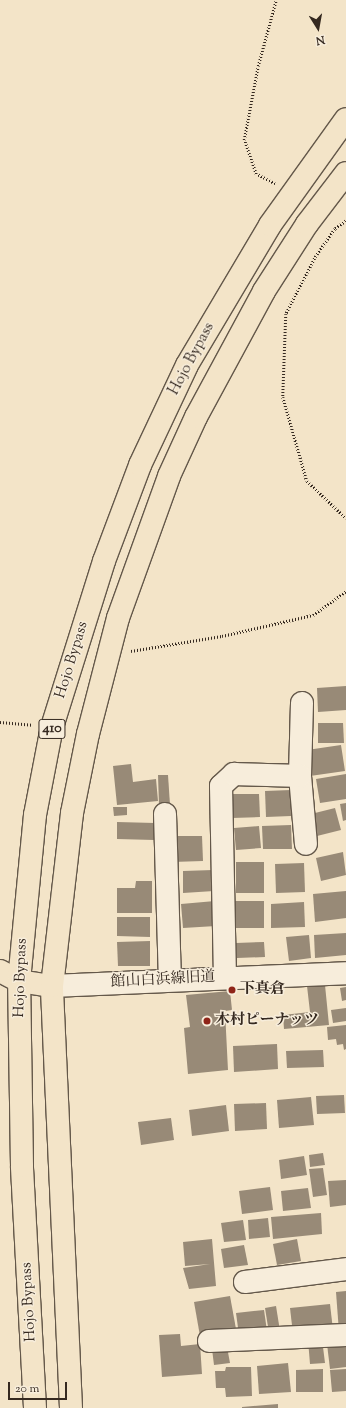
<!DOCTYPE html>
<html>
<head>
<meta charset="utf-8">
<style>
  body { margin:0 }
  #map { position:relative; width:346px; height:1408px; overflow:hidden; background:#f3e4c8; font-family:"Sorts Mill Goudy","Noto Serif JP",serif }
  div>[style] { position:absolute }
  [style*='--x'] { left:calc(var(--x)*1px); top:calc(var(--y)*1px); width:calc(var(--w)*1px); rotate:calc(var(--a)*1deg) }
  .building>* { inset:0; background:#988a77 }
  .path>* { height:2.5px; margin-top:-1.25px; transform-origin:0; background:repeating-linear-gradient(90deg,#352920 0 1px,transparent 0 3px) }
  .roads { filter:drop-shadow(1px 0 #64584a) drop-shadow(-1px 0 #64584a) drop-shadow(0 1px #64584a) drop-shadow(0 -1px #64584a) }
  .minor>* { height:22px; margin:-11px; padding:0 11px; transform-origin:11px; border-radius:11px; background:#f7eddb }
  .major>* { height:22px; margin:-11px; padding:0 11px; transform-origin:11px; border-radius:11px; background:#f3e4c8 }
  .highway>* { height:22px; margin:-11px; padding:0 11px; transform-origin:11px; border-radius:11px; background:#f3e4c8 }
  .dots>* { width:11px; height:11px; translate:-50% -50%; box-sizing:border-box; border:2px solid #f7eddb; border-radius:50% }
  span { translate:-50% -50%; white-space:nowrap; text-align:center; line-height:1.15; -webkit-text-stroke:3px #f7eddb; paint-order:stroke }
  .shield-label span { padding:1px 3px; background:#f7eddb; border:1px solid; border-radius:3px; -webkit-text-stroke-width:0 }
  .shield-label { font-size:14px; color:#352920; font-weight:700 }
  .street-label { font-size:15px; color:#352920 }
  .poi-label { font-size:15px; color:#352920; font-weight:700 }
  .left { translate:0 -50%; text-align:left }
  .north { position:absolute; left:298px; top:8px; width:40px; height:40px; -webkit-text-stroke:3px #f7eddb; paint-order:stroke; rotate:169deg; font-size:11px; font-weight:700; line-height:16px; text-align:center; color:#352920 }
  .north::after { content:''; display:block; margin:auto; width:14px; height:18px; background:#352920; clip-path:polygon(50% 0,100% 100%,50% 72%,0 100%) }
  .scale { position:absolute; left:8px; top:1382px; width:59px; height:18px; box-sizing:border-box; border:2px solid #352920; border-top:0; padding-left:5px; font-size:12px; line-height:14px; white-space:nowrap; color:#352920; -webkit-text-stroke:3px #f7eddb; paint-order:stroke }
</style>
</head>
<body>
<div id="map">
  <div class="building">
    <div style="clip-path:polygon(346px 686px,346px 710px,318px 712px,317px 688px)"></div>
    <div style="clip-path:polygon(318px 723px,343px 723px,344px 743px,318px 743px)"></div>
    <div style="clip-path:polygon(341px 745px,345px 771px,310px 776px,307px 750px)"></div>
    <div style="clip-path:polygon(131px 764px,133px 782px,156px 779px,158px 801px,117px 805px,113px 766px)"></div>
    <div style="clip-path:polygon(346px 774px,346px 799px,320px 803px,316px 779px)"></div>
    <div style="clip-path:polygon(158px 775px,168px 775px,170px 805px,159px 805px)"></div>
    <div style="clip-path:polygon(291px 790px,291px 816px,266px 817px,265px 791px)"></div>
    <div style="clip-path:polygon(232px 794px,259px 794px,260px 817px,232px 818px)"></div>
    <div style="clip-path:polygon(346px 803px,346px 820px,343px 821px,340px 804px)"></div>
    <div style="clip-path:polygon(113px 807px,127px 807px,127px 815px,114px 816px)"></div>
    <div style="clip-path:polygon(335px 808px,341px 830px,313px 837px,307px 815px)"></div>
    <div style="clip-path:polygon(117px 822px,155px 823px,154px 840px,117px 839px)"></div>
    <div style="clip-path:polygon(291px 825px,292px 849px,263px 849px,262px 826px)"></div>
    <div style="clip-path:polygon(259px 826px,261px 848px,236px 850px,234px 828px)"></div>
    <div style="clip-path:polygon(171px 836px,202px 836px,203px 861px,172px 862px)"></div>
    <div style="clip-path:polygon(343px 852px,346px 875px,321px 881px,316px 858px)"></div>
    <div style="clip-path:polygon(236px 862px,264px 862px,264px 893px,236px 893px)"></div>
    <div style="clip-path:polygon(304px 863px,305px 892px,276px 893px,275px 864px)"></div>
    <div style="clip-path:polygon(213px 870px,214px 891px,183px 893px,183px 871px)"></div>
    <div style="clip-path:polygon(136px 881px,152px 881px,152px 913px,117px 913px,117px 888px,135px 888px)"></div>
    <div style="clip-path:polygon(346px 891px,346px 918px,315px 922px,313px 894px)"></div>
    <div style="clip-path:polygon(215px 901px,216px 926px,183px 928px,181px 904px)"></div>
    <div style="clip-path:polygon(231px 901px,264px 901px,264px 928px,231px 928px)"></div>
    <div style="clip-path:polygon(304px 902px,305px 927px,271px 928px,271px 904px)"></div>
    <div style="clip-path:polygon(117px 917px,150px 917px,150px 937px,117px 936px)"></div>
    <div style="clip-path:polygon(346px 933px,346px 955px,315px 958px,314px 935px)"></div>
    <div style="clip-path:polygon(309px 935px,311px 958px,289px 961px,286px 937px)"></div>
    <div style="clip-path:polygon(150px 941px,150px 966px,118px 966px,117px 942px)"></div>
    <div style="clip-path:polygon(264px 942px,265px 957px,237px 958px,236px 943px)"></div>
    <div style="clip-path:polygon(325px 985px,329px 1025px,284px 1029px,283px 1015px,310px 1012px,307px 986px)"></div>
    <div style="clip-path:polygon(346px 987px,346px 1000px,342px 1001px,340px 988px)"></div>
    <div style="clip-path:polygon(230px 991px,232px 1010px,225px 1011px,228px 1070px,188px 1074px,184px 1028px,190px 1027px,186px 995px)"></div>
    <div style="clip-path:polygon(346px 1008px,346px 1021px,333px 1023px,331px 1010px)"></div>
    <div style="clip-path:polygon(346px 1025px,346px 1049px,344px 1050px,343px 1044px,337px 1045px,336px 1039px,328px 1040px,327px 1027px)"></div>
    <div style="clip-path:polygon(277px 1044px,278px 1069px,234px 1072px,233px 1046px)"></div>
    <div style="clip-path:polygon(323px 1050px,324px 1067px,287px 1068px,286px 1051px)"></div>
    <div style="clip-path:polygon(344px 1095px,345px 1113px,317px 1114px,316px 1096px)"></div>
    <div style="clip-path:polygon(311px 1097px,314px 1125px,279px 1128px,277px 1100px)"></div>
    <div style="clip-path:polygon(266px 1103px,267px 1129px,235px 1131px,234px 1104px)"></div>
    <div style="clip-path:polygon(226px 1105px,229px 1131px,192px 1136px,189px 1110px)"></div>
    <div style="clip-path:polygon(171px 1118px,174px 1140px,141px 1145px,138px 1122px)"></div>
    <div style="clip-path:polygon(323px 1153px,325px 1165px,310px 1167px,309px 1155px)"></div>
    <div style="clip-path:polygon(304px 1156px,307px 1175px,281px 1179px,279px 1160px)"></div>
    <div style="clip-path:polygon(323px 1168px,327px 1195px,313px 1197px,309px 1169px)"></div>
    <div style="clip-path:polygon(346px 1180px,346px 1205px,330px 1207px,328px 1181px)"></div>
    <div style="clip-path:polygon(270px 1187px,273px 1210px,242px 1214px,239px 1191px)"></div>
    <div style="clip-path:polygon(308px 1188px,311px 1208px,283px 1211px,281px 1191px)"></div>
    <div style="clip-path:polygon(321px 1213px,322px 1234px,273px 1239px,271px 1217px)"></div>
    <div style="clip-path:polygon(268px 1218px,270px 1237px,249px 1239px,248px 1220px)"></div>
    <div style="clip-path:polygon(243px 1220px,246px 1240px,224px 1242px,221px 1223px)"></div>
    <div style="clip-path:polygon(212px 1239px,216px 1286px,189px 1289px,183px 1268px,210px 1264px,185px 1266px,183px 1242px)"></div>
    <div style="clip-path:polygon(297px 1239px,301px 1261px,277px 1265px,273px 1244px)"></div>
    <div style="clip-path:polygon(244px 1245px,248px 1265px,224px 1268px,221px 1249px)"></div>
    <div style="clip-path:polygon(346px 1291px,346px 1331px,339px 1332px,336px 1292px)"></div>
    <div style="clip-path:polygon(230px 1296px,236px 1329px,200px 1336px,194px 1302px)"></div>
    <div style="clip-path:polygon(330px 1304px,333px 1330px,293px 1334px,290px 1308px)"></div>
    <div style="clip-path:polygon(276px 1306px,280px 1331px,269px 1333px,265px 1308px)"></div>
    <div style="clip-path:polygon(264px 1310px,267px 1331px,239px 1335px,236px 1313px)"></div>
    <div style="clip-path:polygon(180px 1334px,181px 1346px,200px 1344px,202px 1374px,162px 1377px,159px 1335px)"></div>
    <div style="clip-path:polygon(322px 1339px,325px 1363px,310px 1364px,308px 1340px)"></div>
    <div style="clip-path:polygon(346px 1342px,346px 1367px,330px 1369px,327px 1344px)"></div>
    <div style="clip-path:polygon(227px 1347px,230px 1363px,214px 1365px,212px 1349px)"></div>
    <div style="clip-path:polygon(288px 1363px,291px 1392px,259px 1394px,257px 1366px)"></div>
    <div style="clip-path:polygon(226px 1367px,251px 1367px,252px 1396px,226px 1397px,225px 1388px,216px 1388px,215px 1371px,225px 1371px)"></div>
    <div style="clip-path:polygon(323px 1369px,323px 1392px,296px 1392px,296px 1370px)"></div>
    <div style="clip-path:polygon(346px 1369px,346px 1391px,332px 1392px,330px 1370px)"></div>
    <div style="clip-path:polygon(278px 1404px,278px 1408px,242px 1408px,242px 1407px)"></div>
  </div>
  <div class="path">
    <div style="--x:275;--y:184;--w:21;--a:-152"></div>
    <div style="--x:256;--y:174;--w:36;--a:-109"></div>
    <div style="--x:244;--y:140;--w:75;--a:-79.3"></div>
    <div style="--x:258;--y:66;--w:68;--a:-74.7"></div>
    <div style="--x:346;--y:221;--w:14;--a:144"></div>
    <div style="--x:335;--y:229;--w:33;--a:125"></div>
    <div style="--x:316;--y:256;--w:65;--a:117.3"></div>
    <div style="--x:286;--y:314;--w:83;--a:92.1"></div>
    <div style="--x:283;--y:397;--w:87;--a:74.1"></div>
    <div style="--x:307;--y:481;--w:54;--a:43.5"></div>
    <div style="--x:131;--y:651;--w:92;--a:-9.4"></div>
    <div style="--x:222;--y:636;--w:93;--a:-13"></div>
    <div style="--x:313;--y:615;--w:41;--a:-36"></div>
    <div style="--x:0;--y:722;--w:32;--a:5"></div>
  </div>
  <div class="roads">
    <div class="minor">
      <div style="--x:302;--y:703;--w:73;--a:91.6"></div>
      <div style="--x:300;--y:776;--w:68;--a:85"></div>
      <div style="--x:165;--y:814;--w:166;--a:88.3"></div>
      <div style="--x:225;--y:978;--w:192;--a:-91.2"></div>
      <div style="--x:221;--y:786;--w:18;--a:-43"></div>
      <div style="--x:234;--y:774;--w:66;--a:1.7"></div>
      <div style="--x:52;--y:986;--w:294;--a:-2.5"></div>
      <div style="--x:245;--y:1282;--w:102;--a:-7.3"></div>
      <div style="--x:209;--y:1341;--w:137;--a:-2.5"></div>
    </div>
    <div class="major">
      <div style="--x:0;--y:971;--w:21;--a:28"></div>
      <div style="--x:19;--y:981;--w:33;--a:9"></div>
    </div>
    <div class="highway">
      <div style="--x:35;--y:1408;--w:242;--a:-93.1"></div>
      <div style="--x:22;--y:1166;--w:185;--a:-90.9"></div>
      <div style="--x:19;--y:981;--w:167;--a:-84.5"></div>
      <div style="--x:35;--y:815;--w:90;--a:-79.1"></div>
      <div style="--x:52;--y:727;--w:174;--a:-72.6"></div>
      <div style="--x:104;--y:561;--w:103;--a:-69.4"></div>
      <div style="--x:140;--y:465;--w:110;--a:-64.8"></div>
      <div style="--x:187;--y:365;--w:163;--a:-59.3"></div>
      <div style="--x:270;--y:225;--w:130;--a:-54.4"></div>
      <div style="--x:71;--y:1408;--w:422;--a:-92.6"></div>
      <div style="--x:52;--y:986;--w:174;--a:-83.4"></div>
      <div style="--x:72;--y:813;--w:81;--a:-78.6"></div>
      <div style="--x:88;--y:734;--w:120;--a:-75.5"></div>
      <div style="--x:118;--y:618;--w:151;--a:-70.2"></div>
      <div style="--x:169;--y:476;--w:65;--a:-65.4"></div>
      <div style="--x:196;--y:417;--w:143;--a:-61.6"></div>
      <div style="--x:264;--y:291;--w:80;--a:-57.3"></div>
      <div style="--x:307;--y:224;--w:64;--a:-52.6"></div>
    </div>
  </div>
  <div class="dots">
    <div style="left:232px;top:990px;background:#8f2418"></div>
    <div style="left:207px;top:1021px;background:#8f2418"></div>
  </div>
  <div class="shield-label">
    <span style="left:52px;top:729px">410</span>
  </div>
  <div class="street-label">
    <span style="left:192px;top:359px;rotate:-62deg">Hojo Bypass</span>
    <span style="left:72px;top:660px;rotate:-73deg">Hojo Bypass</span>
    <span style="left:21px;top:978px;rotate:-88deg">Hojo Bypass</span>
    <span style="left:163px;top:980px;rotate:-3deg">館山白浜線旧道</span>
    <span style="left:29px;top:1302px;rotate:-93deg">Hojo Bypass</span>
  </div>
  <div class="poi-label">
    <span class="left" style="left:240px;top:990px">下真倉</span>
    <span class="left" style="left:215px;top:1021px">木村ピーナッツ</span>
  </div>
  <div class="north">N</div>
  <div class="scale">20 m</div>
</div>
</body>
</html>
